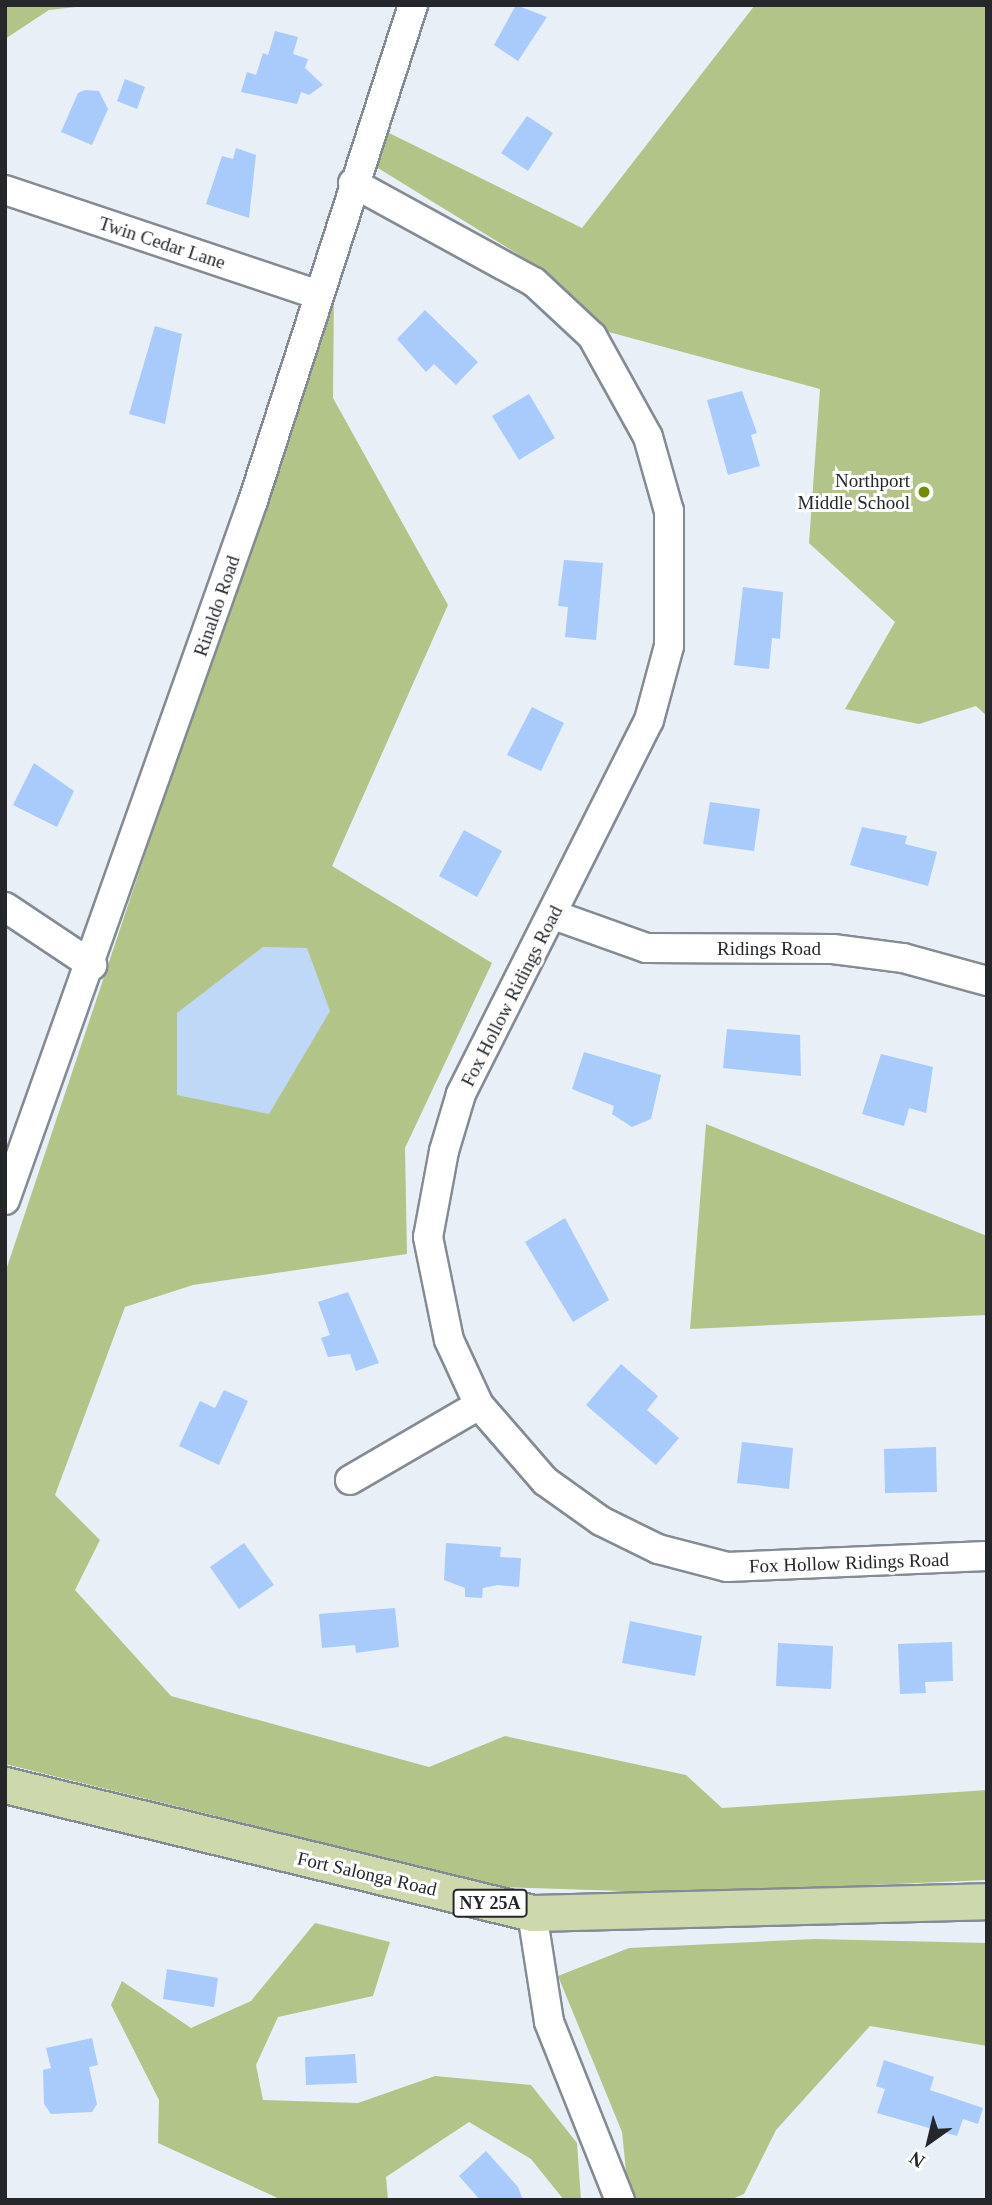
<!DOCTYPE html>
<html>
<head>
<meta charset="utf-8">
<style>
  body { margin:0 }
  #map { position:relative; width:992px; height:2205px; overflow:hidden; background:#e8eff7; font-family:"Times New Roman",serif }
  div>[style] { position:absolute }
  [style*='--x'] { left:calc(var(--x)*1px); top:calc(var(--y)*1px); width:calc(var(--w)*1px); rotate:calc(var(--a)*1deg) }
  .green>* { inset:0; background:#b3c488 }
  .water>* { inset:0; background:#c0d8f8 }
  .building>* { inset:0; background:#a8cbfb }
  .roads { filter:drop-shadow(2px 0 #858b93) drop-shadow(-2px 0 #858b93) drop-shadow(0 2px #858b93) drop-shadow(0 -2px #858b93) }
  .minor>* { height:28px; margin:-14px; padding:0 14px; transform-origin:14px; border-radius:14px; background:#fff }
  .major>* { height:35px; margin:-17.5px; padding:0 17.5px; transform-origin:17.5px; border-radius:17.5px; background:#cdd9ad }
  .dots>* { width:19px; height:19px; translate:-50% -50%; box-sizing:border-box; border:4px solid #fff; border-radius:50% }
  span { translate:-50% -50%; white-space:nowrap; text-align:center; line-height:1.15; -webkit-text-stroke:6px #fff; paint-order:stroke }
  .shield-label span { padding:2px 5px; background:#fff; border:2px solid; border-radius:5px; -webkit-text-stroke-width:0 }
  .shield-label { font-size:18px; color:#25272a; font-weight:700 }
  .street-label { font-size:19px; color:#25272a }
  .poi-label { font-size:19px; color:#25272a }
  .right { translate:-100% -50%; text-align:right }
  .frame { position:absolute; inset:0; border:7px solid #25272a; pointer-events:none }
  .north { position:absolute; left:894px; top:2107px; width:70px; height:70px; -webkit-text-stroke:5px #fff; paint-order:stroke; rotate:214deg; font-size:19px; font-weight:700; line-height:28px; text-align:center; color:#25272a }
  .north::after { content:''; display:block; margin:auto; width:24px; height:32px; background:#25272a; clip-path:polygon(50% 0,100% 100%,50% 72%,0 100%) }
</style>
</head>
<body>
<div id="map">
  <div class="green">
    <div style="clip-path:polygon(5px 5px,94px 5px,49px 10px,5px 39px)"></div>
    <div style="clip-path:polygon(755px 5px,987px 5px,987px 716px,976px 706px,919px 724px,845px 709px,895px 622px,809px 543px,820px 389px,605px 331px,542px 269px,373px 165px,383px 130px,582px 228px)"></div>
    <div style="clip-path:polygon(334px 289px,333px 398px,448px 605px,332px 866px,492px 963px,405px 1148px,407px 1254px,193px 1285px,125px 1307px,55px 1495px,100px 1540px,75px 1590px,171px 1696px,429px 1767px,505px 1736px,686px 1775px,722px 1808px,987px 1790px,987px 1880px,684px 1893px,502px 1887px,5px 1764px,5px 1273px)"></div>
    <div style="clip-path:polygon(706px 1124px,987px 1236px,987px 1315px,690px 1329px)"></div>
    <div style="clip-path:polygon(315px 1923px,390px 1942px,373px 1996px,278px 2017px,256px 2065px,263px 2100px,358px 2103px,435px 2076px,531px 2085px,577px 2143px,581px 2200px,564px 2200px,531px 2159px,469px 2122px,386px 2177px,388px 2200px,282px 2200px,158px 2143px,159px 2100px,111px 2005px,122px 1981px,191px 2028px,251px 2001px)"></div>
    <div style="clip-path:polygon(815px 1939px,987px 1943px,987px 2046px,870px 2026px,776px 2130px,744px 2194px,730px 2200px,629px 2200px,622px 2132px,558px 1976px,629px 1948px)"></div>
  </div>
  <div class="water">
    <div style="clip-path:polygon(263px 947px,307px 948px,330px 1011px,269px 1114px,177px 1095px,177px 1013px)"></div>
  </div>
  <div class="building">
    <div style="clip-path:polygon(516px 5px,547px 17px,518px 61px,494px 45px)"></div>
    <div style="clip-path:polygon(275px 31px,298px 37px,293px 54px,308px 59px,305px 68px,323px 85px,309px 95px,301px 92px,297px 104px,241px 92px,247px 72px,256px 75px,263px 53px,268px 55px)"></div>
    <div style="clip-path:polygon(125px 79px,145px 87px,137px 109px,117px 101px)"></div>
    <div style="clip-path:polygon(85px 90px,99px 91px,108px 109px,92px 145px,61px 132px,78px 93px)"></div>
    <div style="clip-path:polygon(527px 116px,553px 133px,528px 171px,501px 153px)"></div>
    <div style="clip-path:polygon(236px 148px,256px 155px,249px 218px,206px 204px,222px 156px,233px 159px)"></div>
    <div style="clip-path:polygon(425px 310px,478px 362px,456px 385px,434px 364px,426px 372px,397px 339px)"></div>
    <div style="clip-path:polygon(155px 326px,182px 334px,165px 424px,129px 414px)"></div>
    <div style="clip-path:polygon(742px 391px,757px 433px,751px 435px,760px 466px,728px 475px,707px 400px)"></div>
    <div style="clip-path:polygon(529px 394px,555px 438px,519px 460px,492px 416px)"></div>
    <div style="clip-path:polygon(564px 560px,603px 563px,596px 640px,565px 637px,568px 607px,558px 606px)"></div>
    <div style="clip-path:polygon(743px 587px,783px 592px,780px 639px,772px 638px,769px 669px,734px 665px)"></div>
    <div style="clip-path:polygon(532px 707px,564px 723px,541px 771px,507px 755px)"></div>
    <div style="clip-path:polygon(34px 763px,74px 791px,57px 827px,13px 805px)"></div>
    <div style="clip-path:polygon(710px 802px,760px 809px,754px 851px,703px 844px)"></div>
    <div style="clip-path:polygon(862px 827px,907px 836px,905px 844px,937px 852px,928px 886px,850px 865px)"></div>
    <div style="clip-path:polygon(464px 830px,502px 851px,477px 897px,439px 876px)"></div>
    <div style="clip-path:polygon(727px 1029px,800px 1035px,801px 1076px,723px 1068px)"></div>
    <div style="clip-path:polygon(584px 1052px,661px 1075px,651px 1119px,632px 1127px,612px 1114px,614px 1106px,572px 1089px)"></div>
    <div style="clip-path:polygon(881px 1054px,933px 1067px,926px 1113px,909px 1108px,904px 1126px,862px 1114px)"></div>
    <div style="clip-path:polygon(565px 1218px,609px 1300px,573px 1322px,525px 1242px)"></div>
    <div style="clip-path:polygon(348px 1292px,379px 1363px,356px 1371px,350px 1354px,328px 1357px,321px 1338px,330px 1335px,318px 1302px)"></div>
    <div style="clip-path:polygon(621px 1364px,658px 1396px,647px 1410px,679px 1438px,656px 1465px,586px 1405px)"></div>
    <div style="clip-path:polygon(224px 1390px,248px 1401px,219px 1465px,179px 1446px,200px 1401px,215px 1408px)"></div>
    <div style="clip-path:polygon(742px 1442px,793px 1448px,789px 1489px,737px 1483px)"></div>
    <div style="clip-path:polygon(936px 1447px,937px 1492px,885px 1493px,884px 1449px)"></div>
    <div style="clip-path:polygon(244px 1543px,274px 1585px,239px 1609px,210px 1567px)"></div>
    <div style="clip-path:polygon(446px 1543px,501px 1547px,500px 1557px,521px 1558px,519px 1587px,498px 1585px,483px 1588px,482px 1598px,465px 1597px,465px 1588px,444px 1580px)"></div>
    <div style="clip-path:polygon(395px 1608px,399px 1647px,356px 1653px,355px 1645px,322px 1648px,319px 1614px)"></div>
    <div style="clip-path:polygon(630px 1621px,702px 1636px,695px 1676px,622px 1663px)"></div>
    <div style="clip-path:polygon(952px 1642px,953px 1681px,925px 1682px,926px 1693px,900px 1694px,898px 1644px)"></div>
    <div style="clip-path:polygon(778px 1643px,833px 1646px,831px 1689px,776px 1686px)"></div>
    <div style="clip-path:polygon(167px 1969px,218px 1978px,214px 2007px,163px 1999px)"></div>
    <div style="clip-path:polygon(92px 2038px,98px 2065px,89px 2067px,97px 2104px,92px 2112px,51px 2114px,44px 2104px,43px 2070px,51px 2068px,46px 2048px)"></div>
    <div style="clip-path:polygon(355px 2054px,357px 2083px,306px 2085px,305px 2057px)"></div>
    <div style="clip-path:polygon(884px 2060px,934px 2077px,930px 2090px,983px 2108px,978px 2124px,963px 2119px,957px 2136px,877px 2113px,885px 2089px,876px 2086px)"></div>
    <div style="clip-path:polygon(486px 2151px,518px 2187px,523px 2200px,480px 2200px,459px 2176px)"></div>
  </div>
  <div class="roads">
    <div class="minor">
      <div style="--x:353;--y:183;--w:206;--a:28.7"></div>
      <div style="--x:534;--y:282;--w:79;--a:43"></div>
      <div style="--x:592;--y:336;--w:115;--a:61"></div>
      <div style="--x:648;--y:437;--w:77;--a:74.2"></div>
      <div style="--x:669;--y:511;--w:135;--a:90"></div>
      <div style="--x:669;--y:646;--w:77;--a:105.1"></div>
      <div style="--x:649;--y:720;--w:419;--a:116.7"></div>
      <div style="--x:461;--y:1094;--w:59;--a:106.6"></div>
      <div style="--x:444;--y:1151;--w:87;--a:100.5"></div>
      <div style="--x:428;--y:1237;--w:105;--a:78.5"></div>
      <div style="--x:449;--y:1340;--w:72;--a:65.2"></div>
      <div style="--x:479;--y:1405;--w:101;--a:49"></div>
      <div style="--x:545;--y:1481;--w:69;--a:35.5"></div>
      <div style="--x:601;--y:1521;--w:64;--a:26.2"></div>
      <div style="--x:658;--y:1549;--w:71;--a:14.6"></div>
      <div style="--x:727;--y:1567;--w:260;--a:-2.4"></div>
      <div style="--x:5;--y:190;--w:331;--a:18.5"></div>
      <div style="--x:5;--y:907;--w:105;--a:33.7"></div>
      <div style="--x:554;--y:915;--w:98;--a:19.7"></div>
      <div style="--x:646;--y:948;--w:187;--a:0.3"></div>
      <div style="--x:833;--y:949;--w:71;--a:7.3"></div>
      <div style="--x:903;--y:958;--w:87;--a:15.3"></div>
      <div style="--x:5;--y:1200;--w:742;--a:-70.47"></div>
      <div style="--x:253;--y:501;--w:521;--a:-72.12"></div>
      <div style="--x:350;--y:1480;--w:149;--a:-30.2"></div>
      <div style="--x:532;--y:1913;--w:110;--a:81.1"></div>
      <div style="--x:549;--y:2022;--w:192;--a:68.3"></div>
    </div>
    <div class="major">
      <div style="--x:5;--y:1785;--w:542;--a:13.65"></div>
      <div style="--x:532;--y:1913;--w:455;--a:-1.5"></div>
    </div>
  </div>
  <div class="dots">
    <div style="left:924px;top:492px;background:#748c00"></div>
  </div>
  <div class="shield-label">
    <span style="left:490px;top:1903px">NY 25A</span>
  </div>
  <div class="street-label">
    <span style="left:162px;top:243px;rotate:18deg">Twin Cedar Lane</span>
    <span style="left:217px;top:606px;rotate:-71deg">Rinaldo Road</span>
    <span style="left:769px;top:949px">Ridings Road</span>
    <span style="left:512px;top:996px;rotate:-63deg">Fox Hollow Ridings Road</span>
    <span style="left:849px;top:1563px;rotate:-2deg">Fox Hollow Ridings Road</span>
    <span style="left:367px;top:1874px;rotate:13deg">Fort Salonga Road</span>
  </div>
  <div class="poi-label">
    <span class="right" style="left:910px;top:492px">Northport<br>Middle School</span>
  </div>
  <div class="frame"></div>
  <div class="north">N</div>
</div>
</body>
</html>
